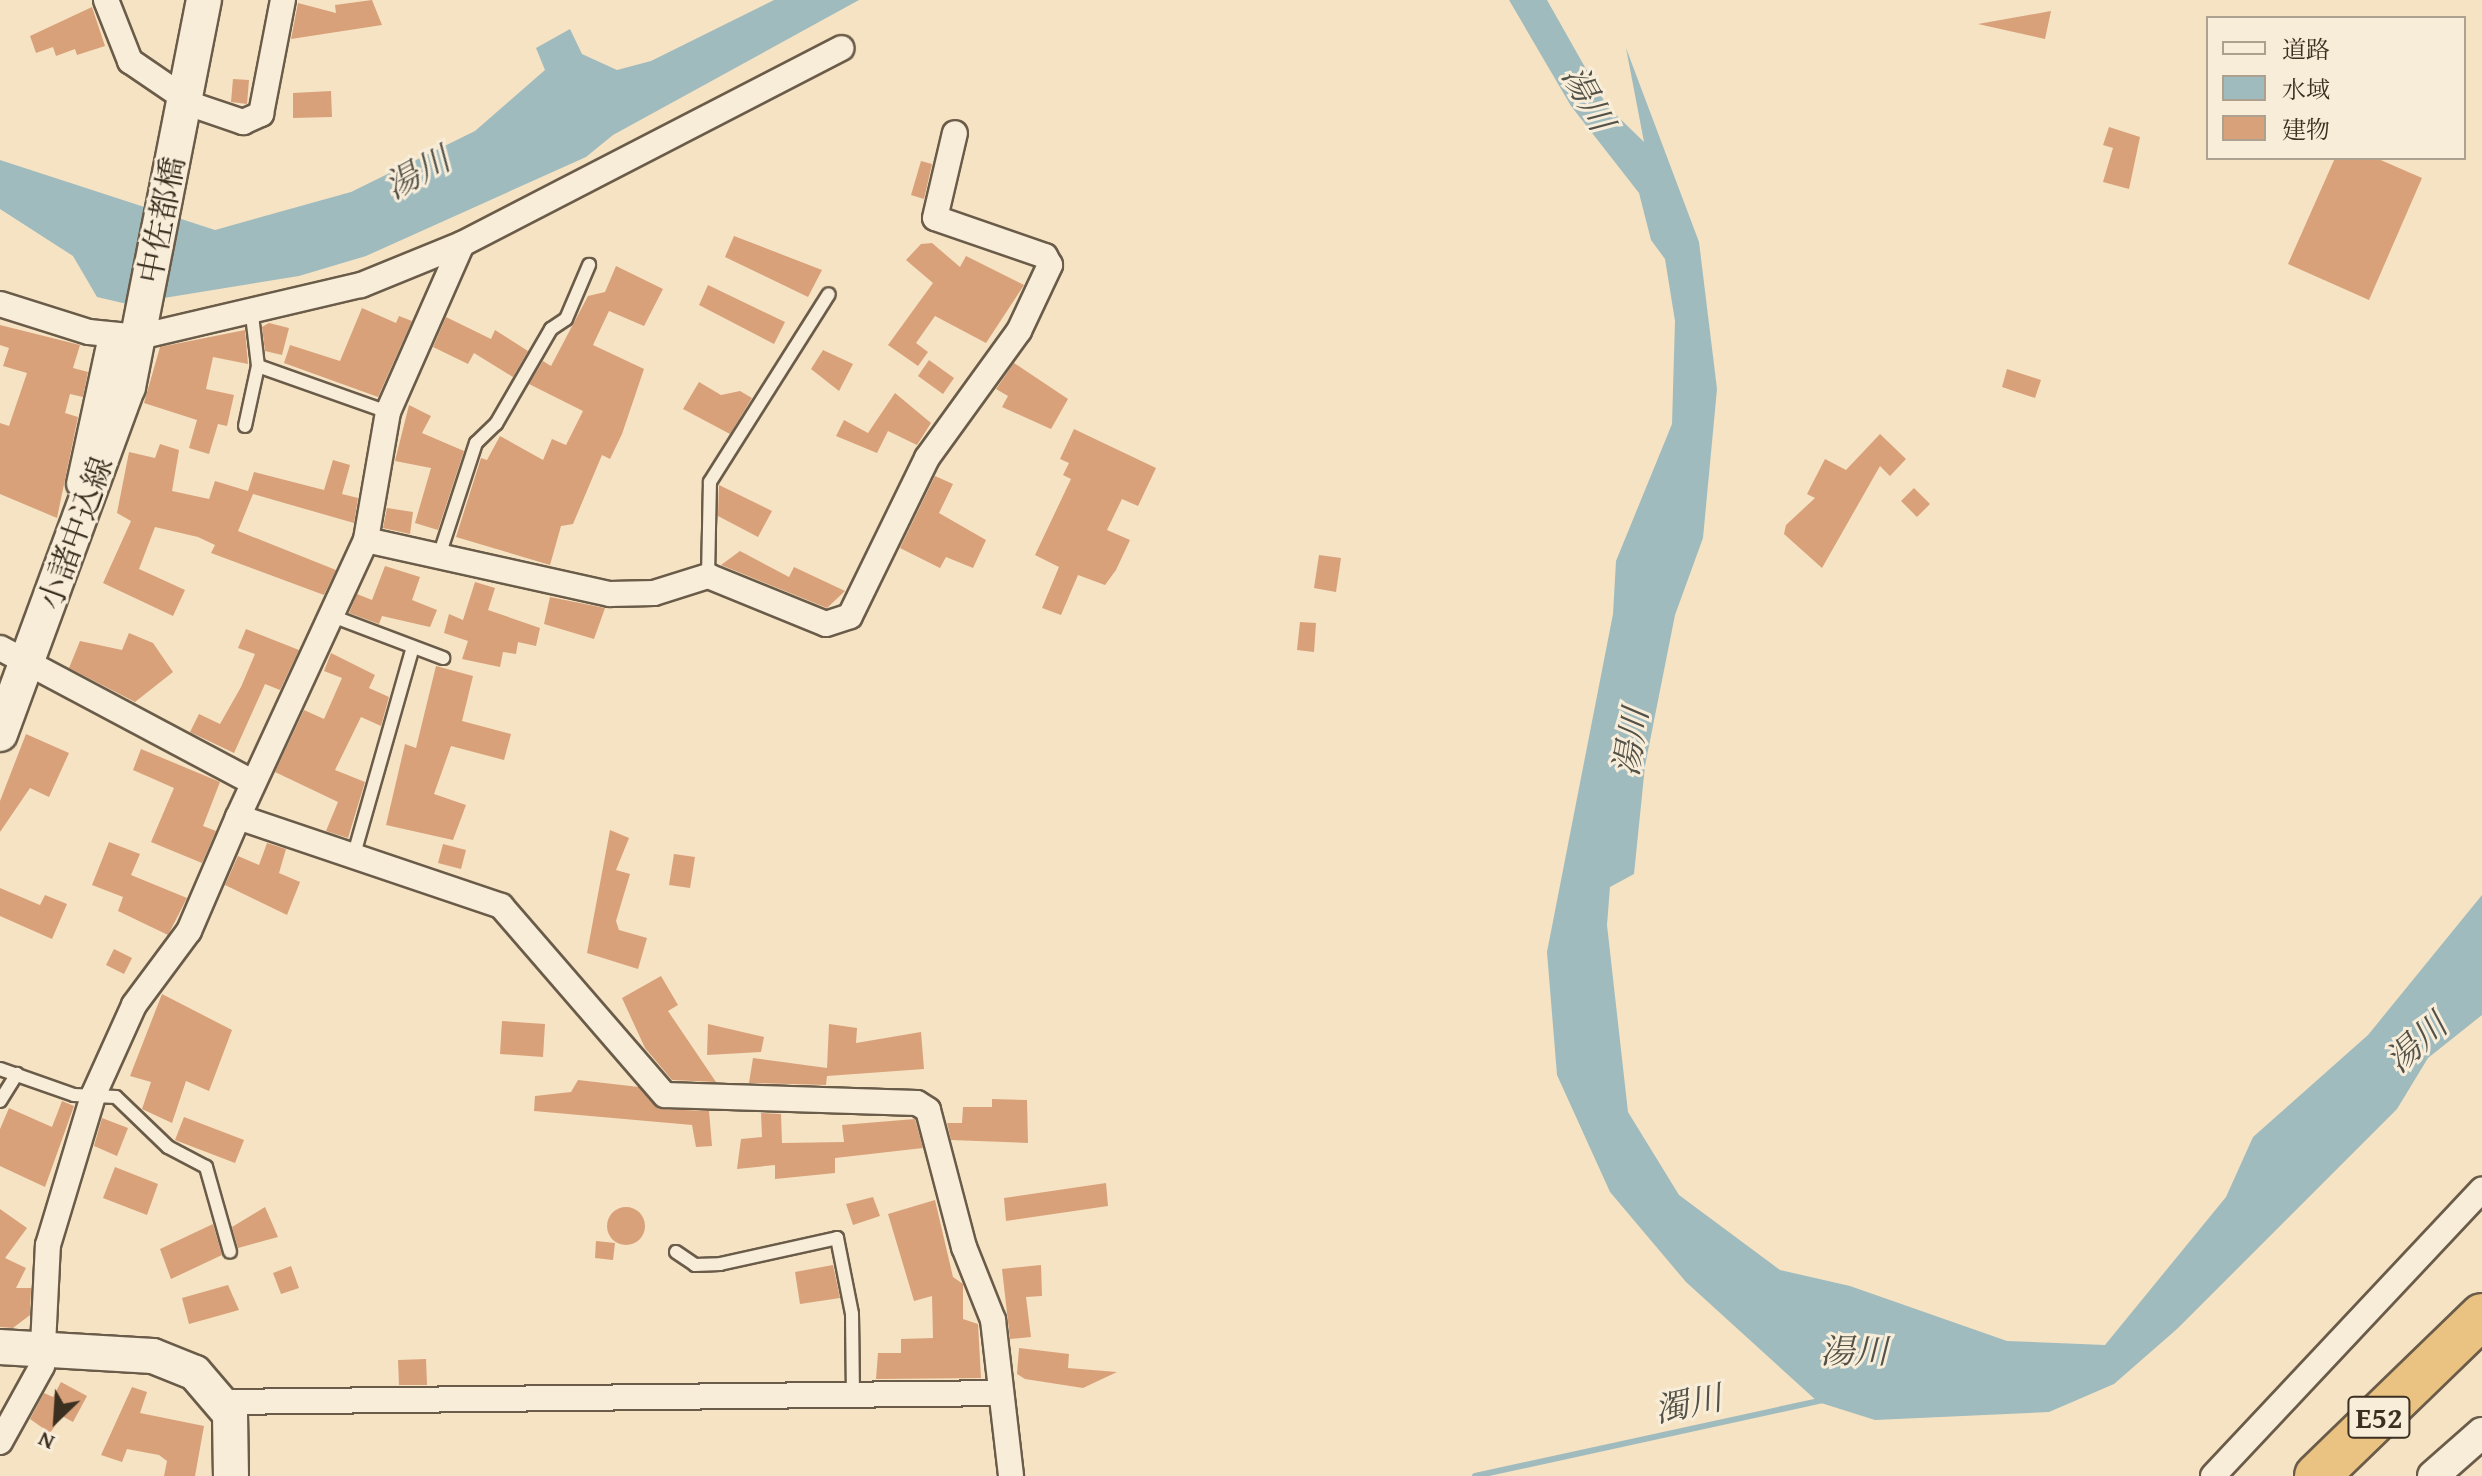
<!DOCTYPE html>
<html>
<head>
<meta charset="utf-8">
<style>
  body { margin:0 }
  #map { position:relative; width:2482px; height:1476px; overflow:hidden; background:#f5e3c4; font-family:"Gentium Book Plus","Noto Serif JP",serif }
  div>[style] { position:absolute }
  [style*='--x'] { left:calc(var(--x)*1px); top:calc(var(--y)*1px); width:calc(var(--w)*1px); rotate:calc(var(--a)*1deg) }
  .water>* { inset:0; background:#a0bbbe }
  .stream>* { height:6px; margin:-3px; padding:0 3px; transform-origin:3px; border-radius:3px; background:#a0bbbe }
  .building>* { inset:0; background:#d8a17a }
  .round { border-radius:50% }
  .roads { filter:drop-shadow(2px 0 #6a5c49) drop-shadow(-2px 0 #6a5c49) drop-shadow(0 2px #6a5c49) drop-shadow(0 -2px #6a5c49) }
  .service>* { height:12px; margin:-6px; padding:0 6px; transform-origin:6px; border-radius:6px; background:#f8edd9 }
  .minor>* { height:24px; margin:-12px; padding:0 12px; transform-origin:12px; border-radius:12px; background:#f8edd9 }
  .tertiary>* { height:30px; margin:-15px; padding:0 15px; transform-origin:15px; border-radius:15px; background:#f8edd9 }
  .secondary>* { height:34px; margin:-17px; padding:0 17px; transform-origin:17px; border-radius:17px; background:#f8edd9 }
  .motorway>* { height:44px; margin:-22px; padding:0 22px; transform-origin:22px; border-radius:22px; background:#eac282 }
  span { translate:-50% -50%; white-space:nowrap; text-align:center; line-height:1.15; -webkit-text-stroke:6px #f8edd9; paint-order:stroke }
  .shield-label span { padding:2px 6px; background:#f8edd9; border:2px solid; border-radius:6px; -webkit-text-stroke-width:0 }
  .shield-label { font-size:30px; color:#3b2f20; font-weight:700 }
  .street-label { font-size:32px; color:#3b2f20 }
  .water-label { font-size:34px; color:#545248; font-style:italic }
  .legend { position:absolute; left:2206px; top:16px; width:260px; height:144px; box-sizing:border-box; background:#f8edd9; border:2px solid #aca18f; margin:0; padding:10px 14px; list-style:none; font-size:24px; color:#3b2f20 }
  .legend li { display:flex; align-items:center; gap:16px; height:40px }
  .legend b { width:40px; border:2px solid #aca18f }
  .north { position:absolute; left:16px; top:1380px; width:80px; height:80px; -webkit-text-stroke:6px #f8edd9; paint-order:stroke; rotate:205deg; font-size:22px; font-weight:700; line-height:32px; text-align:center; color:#3b2f20 }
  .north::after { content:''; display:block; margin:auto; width:28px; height:36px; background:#3b2f20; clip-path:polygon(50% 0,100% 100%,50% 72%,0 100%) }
</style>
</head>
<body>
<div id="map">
  <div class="water">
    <div style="clip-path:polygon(774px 0,859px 0,613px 135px,586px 157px,366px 256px,299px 276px,127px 304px,97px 297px,73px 256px,0 209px,0 160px,215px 230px,351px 192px,475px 131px,545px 70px,536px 48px,570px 29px,582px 54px,617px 70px,651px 61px)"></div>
    <div style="clip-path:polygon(1509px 0,1547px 0,1607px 106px,1644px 142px,1626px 48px,1699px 242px,1717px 389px,1703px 538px,1675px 615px,1645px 766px,1634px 874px,1610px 887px,1607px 925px,1628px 1112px,1679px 1195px,1780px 1270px,1850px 1286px,2007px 1341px,2105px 1345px,2226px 1197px,2253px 1137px,2368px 1035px,2482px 895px,2482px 1015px,2428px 1058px,2397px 1109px,2177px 1329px,2114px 1384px,2049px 1412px,1875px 1420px,1818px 1402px,1686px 1282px,1610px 1192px,1557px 1075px,1547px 952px,1613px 614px,1616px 561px,1672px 424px,1675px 321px,1665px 259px,1651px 240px,1639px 193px,1571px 106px)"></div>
  </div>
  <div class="stream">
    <div style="--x:1475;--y:1476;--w:356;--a:-12.3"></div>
  </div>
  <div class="building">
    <div style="clip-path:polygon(372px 0,382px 25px,291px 39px,298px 3px,336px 13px,335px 5px)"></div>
    <div style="clip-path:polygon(92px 7px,105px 46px,77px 55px,75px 49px,56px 56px,53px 47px,36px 53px,30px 36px)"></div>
    <div style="clip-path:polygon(2051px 11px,2045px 39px,1978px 24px)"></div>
    <div style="clip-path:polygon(233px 79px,249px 80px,247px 104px,231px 102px)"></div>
    <div style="clip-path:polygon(331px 91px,332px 117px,293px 118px,293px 93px)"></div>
    <div style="clip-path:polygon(2109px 127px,2140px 137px,2129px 189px,2103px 182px,2113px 148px,2103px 145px)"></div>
    <div style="clip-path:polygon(2335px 158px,2376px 158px,2422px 178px,2369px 300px,2288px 264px)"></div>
    <div style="clip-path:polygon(921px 161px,932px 164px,924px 199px,911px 195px)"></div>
    <div style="clip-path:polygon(734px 236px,822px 270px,808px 297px,725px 257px)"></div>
    <div style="clip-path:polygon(932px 243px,960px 267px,966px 256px,1024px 285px,986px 343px,935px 316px,916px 343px,928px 352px,918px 366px,888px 345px,933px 283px,906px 260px,921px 244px)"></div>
    <div style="clip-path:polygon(616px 266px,663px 289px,644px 326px,609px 311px,593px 345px,644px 369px,622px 434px,610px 459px,602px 455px,573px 524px,561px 526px,550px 565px,456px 537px,481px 458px,487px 460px,500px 436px,543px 460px,552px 439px,566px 445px,583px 411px,529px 384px,543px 361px,551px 366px,588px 296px,605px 292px)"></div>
    <div style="clip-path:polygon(708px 285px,785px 322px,774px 344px,699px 305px)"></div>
    <div style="clip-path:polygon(362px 308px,396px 323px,399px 316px,412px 321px,378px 397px,284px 363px,290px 345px,340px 361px)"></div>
    <div style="clip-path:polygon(446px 317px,491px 339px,495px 330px,528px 351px,513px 377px,474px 353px,468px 364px,433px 347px)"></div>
    <div style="clip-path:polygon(269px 323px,289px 328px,282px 355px,265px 351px,262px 327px)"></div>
    <div style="clip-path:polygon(0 325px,80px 345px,73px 368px,88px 372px,83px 397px,70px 394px,65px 413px,78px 417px,57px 518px,0 494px,0 423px,9px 426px,27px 373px,3px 366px,9px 348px,0 345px)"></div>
    <div style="clip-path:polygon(245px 330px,248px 364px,213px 357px,206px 389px,234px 395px,227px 426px,218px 424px,209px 454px,189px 448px,197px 420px,144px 403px,160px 347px)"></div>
    <div style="clip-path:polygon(823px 350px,853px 364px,839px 391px,811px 369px)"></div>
    <div style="clip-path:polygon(929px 360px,954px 378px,943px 394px,918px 376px)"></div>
    <div style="clip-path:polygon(1014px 363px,1068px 399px,1051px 429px,1002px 407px,1008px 396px,996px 389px)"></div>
    <div style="clip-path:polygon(2007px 369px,2041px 380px,2035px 398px,2002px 387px)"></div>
    <div style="clip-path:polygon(699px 382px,721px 395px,740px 391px,752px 398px,730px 434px,683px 409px)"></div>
    <div style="clip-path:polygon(895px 393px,931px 423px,917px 445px,888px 431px,877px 453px,836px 436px,844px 420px,868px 433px)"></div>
    <div style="clip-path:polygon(409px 405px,431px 416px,422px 433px,464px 451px,438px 530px,415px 523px,431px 468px,395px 461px)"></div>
    <div style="clip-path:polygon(1074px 429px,1156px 468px,1138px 506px,1122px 499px,1107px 530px,1130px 540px,1116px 570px,1105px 585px,1078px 575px,1061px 615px,1042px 608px,1059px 567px,1035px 555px,1071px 479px,1063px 475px,1069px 463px,1060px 459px)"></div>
    <div style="clip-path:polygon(1880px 434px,1906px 459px,1890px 476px,1880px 466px,1822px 568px,1784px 534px,1786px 525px,1815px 498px,1807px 494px,1825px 459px,1846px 470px)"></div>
    <div style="clip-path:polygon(160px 444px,179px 450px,172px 491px,209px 499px,215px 481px,248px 491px,254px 472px,324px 490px,333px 460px,350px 465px,342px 494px,358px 498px,354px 523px,253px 494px,238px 531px,336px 570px,324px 595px,211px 553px,215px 545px,198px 537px,155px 527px,139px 569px,185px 590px,173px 616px,103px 583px,131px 521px,117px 513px,129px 452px,155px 458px)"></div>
    <div style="clip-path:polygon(935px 476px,953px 484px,939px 513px,986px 540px,973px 568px,946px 557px,940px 568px,900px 548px)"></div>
    <div style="clip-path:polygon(719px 485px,772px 511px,758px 537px,718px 516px)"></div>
    <div style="clip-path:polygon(1914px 488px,1930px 504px,1917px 517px,1901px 501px)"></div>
    <div style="clip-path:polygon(387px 508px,413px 512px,410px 534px,383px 528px)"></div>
    <div style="clip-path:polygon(740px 551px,789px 577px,794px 567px,845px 591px,827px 608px,721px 565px)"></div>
    <div style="clip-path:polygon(1319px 555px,1341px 558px,1336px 592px,1314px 588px)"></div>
    <div style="clip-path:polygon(385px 566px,420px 577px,412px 600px,437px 610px,430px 627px,382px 616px,379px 624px,349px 613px,357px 594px,372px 600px)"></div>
    <div style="clip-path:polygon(475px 582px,495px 588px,488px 610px,540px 628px,536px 646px,518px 642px,516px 654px,503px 652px,500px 667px,462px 659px,468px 641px,444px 633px,449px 614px,463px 620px)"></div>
    <div style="clip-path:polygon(550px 597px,605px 608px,594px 639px,544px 624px)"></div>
    <div style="clip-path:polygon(1300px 622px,1316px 623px,1314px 652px,1297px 650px)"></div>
    <div style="clip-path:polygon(246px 629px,299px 650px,280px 690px,265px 684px,234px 753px,190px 732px,199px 714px,220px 724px,241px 687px,255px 654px,238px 648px)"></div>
    <div style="clip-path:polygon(129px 633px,153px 643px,173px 672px,135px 702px,69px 668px,80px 641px,122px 650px)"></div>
    <div style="clip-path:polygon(331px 653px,375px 675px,369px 688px,389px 697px,381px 726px,361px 717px,335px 770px,365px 782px,348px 838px,326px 831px,338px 802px,275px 772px,304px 710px,324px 719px,342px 678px,324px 671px)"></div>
    <div style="clip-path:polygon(436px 666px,473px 676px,462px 721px,511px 734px,504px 760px,451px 746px,434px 794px,466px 805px,453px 840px,386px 825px,405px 744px,416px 748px)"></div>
    <div style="clip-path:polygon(26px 734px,69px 753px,49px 797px,30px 788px,0 832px,0 801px)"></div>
    <div style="clip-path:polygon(141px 749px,220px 782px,203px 826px,216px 831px,202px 863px,151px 842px,174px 788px,133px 770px)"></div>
    <div style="clip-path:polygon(610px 830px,629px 838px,616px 870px,630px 874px,616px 921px,619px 930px,647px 938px,638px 969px,587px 953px)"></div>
    <div style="clip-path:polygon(109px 842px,140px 854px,131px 875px,187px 898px,168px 935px,118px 911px,123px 897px,92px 885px)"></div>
    <div style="clip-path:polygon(267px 843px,286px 849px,279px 873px,300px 882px,287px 915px,225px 885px,238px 856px,259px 865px)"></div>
    <div style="clip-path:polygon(443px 844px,466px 850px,461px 869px,438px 863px)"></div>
    <div style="clip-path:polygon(674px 854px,695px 857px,690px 888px,669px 885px)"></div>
    <div style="clip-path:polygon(0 888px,40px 905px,45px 895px,67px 904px,52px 939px,0 916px)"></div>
    <div style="clip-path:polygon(114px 949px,132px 958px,124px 974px,106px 965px)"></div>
    <div style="clip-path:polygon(661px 976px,678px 1005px,668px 1011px,716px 1082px,672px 1080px,645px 1048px,622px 998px)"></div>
    <div style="clip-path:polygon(162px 994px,232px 1030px,209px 1091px,186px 1081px,172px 1123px,142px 1109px,151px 1082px,130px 1076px)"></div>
    <div style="clip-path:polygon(502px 1021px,545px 1024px,543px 1057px,500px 1054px)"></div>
    <div style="clip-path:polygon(708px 1024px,764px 1037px,761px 1052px,707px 1055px)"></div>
    <div style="clip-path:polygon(829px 1024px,857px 1028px,856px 1043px,921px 1032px,924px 1069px,827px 1076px,826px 1085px,749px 1083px,753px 1058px,827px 1068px)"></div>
    <div style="clip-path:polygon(578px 1080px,639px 1087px,659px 1109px,709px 1111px,712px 1146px,696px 1147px,692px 1125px,534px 1111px,535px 1096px,571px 1092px)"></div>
    <div style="clip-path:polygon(992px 1099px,1027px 1100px,1028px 1143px,951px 1140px,947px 1123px,962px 1123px,963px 1107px,992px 1107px)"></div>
    <div style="clip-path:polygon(62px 1101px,74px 1106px,45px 1187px,0 1166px,0 1129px,9px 1108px,52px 1127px)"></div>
    <div style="clip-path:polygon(761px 1113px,781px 1114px,782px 1143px,844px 1142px,842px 1125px,915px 1119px,923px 1148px,835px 1158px,835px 1173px,775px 1179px,775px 1165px,737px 1169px,741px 1139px,762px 1137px)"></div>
    <div style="clip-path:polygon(184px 1117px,244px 1140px,235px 1163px,175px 1140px)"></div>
    <div style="clip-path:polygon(102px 1118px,128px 1128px,117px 1156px,94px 1146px)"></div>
    <div style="clip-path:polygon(115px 1167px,158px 1184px,147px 1215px,103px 1198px)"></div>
    <div style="clip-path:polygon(1106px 1183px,1108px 1206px,1006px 1221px,1004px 1198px)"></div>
    <div style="clip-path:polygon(873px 1197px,880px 1216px,853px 1225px,846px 1204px)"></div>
    <div style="clip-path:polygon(935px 1200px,953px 1277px,963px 1284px,963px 1319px,978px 1324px,981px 1378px,876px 1379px,878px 1353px,901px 1353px,901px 1339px,933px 1338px,932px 1296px,914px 1301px,888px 1214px)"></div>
    <div style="clip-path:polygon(265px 1207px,278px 1237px,238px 1248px,232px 1227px)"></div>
    <div class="round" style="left:607px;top:1207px;width:38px;height:38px"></div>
    <div style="clip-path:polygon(0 1209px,27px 1228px,5px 1258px,26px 1268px,16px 1288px,31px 1288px,30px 1315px,13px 1328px,0 1327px)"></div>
    <div style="clip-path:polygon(213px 1224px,222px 1255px,171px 1279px,160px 1249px)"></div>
    <div style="clip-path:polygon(596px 1241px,615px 1243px,613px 1260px,595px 1258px)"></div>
    <div style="clip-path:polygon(833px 1265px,840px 1298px,800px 1304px,795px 1272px)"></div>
    <div style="clip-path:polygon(1041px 1265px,1042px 1296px,1026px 1297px,1031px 1337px,1010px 1339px,1002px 1269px)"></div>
    <div style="clip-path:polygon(291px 1266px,299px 1288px,281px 1294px,273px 1273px)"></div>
    <div style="clip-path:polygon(228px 1285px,239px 1310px,189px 1324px,182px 1298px)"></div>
    <div style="clip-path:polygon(1019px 1348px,1069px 1354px,1068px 1368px,1117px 1372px,1083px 1388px,1025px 1379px,1017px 1374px)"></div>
    <div style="clip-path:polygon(426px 1359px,427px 1385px,399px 1385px,398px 1360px)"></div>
    <div style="clip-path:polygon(61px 1382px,87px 1396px,73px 1422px,62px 1416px,50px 1433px,30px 1419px,44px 1393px,53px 1397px)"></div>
    <div style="clip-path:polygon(132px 1387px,147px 1392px,140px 1413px,204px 1426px,195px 1476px,164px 1476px,167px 1461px,159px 1455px,127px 1449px,122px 1462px,101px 1455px)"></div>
  </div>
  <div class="roads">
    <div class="service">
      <div style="--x:252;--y:315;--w:51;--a:83.3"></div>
      <div style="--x:258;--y:366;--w:138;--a:19.5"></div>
      <div style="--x:245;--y:426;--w:61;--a:-77.8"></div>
      <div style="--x:439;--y:556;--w:119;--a:-71.9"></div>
      <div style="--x:476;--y:443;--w:28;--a:-44"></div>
      <div style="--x:496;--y:424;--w:110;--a:-59.9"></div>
      <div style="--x:551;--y:329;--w:18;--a:-34"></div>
      <div style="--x:566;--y:319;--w:59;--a:-66.9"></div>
      <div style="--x:708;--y:576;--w:94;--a:-88.8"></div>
      <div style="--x:710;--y:482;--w:222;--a:-57.7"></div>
      <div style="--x:332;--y:616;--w:119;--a:20.7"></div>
      <div style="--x:354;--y:854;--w:215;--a:-74.1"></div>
      <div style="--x:0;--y:1069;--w:78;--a:19.4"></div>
      <div style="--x:74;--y:1095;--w:42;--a:2.7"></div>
      <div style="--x:116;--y:1097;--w:72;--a:43.9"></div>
      <div style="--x:168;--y:1147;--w:43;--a:27.8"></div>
      <div style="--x:206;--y:1167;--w:88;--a:74.2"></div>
      <div style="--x:0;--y:1101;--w:32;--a:-58"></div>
      <div style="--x:676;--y:1252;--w:23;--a:34"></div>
      <div style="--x:695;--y:1265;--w:25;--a:-2"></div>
      <div style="--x:720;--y:1264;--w:120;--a:-12.5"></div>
      <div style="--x:837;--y:1238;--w:77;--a:78.8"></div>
      <div style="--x:852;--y:1314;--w:81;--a:89.3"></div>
    </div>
    <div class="minor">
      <div style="--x:106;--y:0;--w:66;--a:68.5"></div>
      <div style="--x:130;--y:61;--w:80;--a:34.3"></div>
      <div style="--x:196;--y:106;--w:50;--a:18.8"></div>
      <div style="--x:243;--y:122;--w:20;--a:-24"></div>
      <div style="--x:261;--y:114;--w:116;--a:-79.1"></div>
      <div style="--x:462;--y:244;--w:184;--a:113.8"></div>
      <div style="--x:388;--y:412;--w:130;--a:99.8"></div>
      <div style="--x:366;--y:540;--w:305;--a:114.8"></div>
      <div style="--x:238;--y:817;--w:278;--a:18.7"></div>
      <div style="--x:501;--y:906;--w:250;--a:49.1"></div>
      <div style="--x:665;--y:1095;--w:252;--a:1.8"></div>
      <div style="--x:917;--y:1103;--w:13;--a:32"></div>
      <div style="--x:928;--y:1110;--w:142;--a:75.3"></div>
      <div style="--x:964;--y:1247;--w:79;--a:68.3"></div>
      <div style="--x:993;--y:1320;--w:157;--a:83.4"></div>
      <div style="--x:0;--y:304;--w:93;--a:17.5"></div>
      <div style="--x:89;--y:332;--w:50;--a:5.7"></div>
      <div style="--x:139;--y:337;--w:228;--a:-13.2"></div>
      <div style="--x:361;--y:285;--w:109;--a:-22.1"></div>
      <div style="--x:462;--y:244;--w:427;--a:-27.3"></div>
      <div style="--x:79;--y:484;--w:151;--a:-77.8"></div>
      <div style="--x:366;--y:540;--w:250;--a:12.5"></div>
      <div style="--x:610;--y:594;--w:44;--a:-1.3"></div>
      <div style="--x:654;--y:593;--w:57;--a:-17.5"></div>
      <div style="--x:708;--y:576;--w:127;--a:22.1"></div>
      <div style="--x:826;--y:624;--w:25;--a:-18"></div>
      <div style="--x:850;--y:616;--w:176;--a:-64"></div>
      <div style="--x:927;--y:458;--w:157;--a:-54.1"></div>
      <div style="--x:1019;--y:331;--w:73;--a:-64.8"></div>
      <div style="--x:1050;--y:265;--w:10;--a:-119"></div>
      <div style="--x:1045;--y:256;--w:116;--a:-160.9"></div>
      <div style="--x:935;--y:218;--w:87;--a:-76.8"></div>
      <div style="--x:0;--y:648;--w:285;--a:28"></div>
      <div style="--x:223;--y:1402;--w:776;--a:-0.66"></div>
      <div style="--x:0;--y:1442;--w:87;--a:-61.1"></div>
      <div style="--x:42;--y:1366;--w:121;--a:-87.2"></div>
      <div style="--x:48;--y:1245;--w:156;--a:-73.2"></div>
      <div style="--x:93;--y:1096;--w:100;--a:-65.7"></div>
      <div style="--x:134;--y:1005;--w:92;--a:-53.4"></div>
      <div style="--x:189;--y:931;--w:124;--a:-66.7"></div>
      <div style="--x:2213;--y:1476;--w:393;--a:-46.8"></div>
    </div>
    <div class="tertiary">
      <div style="--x:2433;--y:1476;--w:65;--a:-41.3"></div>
    </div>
    <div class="secondary">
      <div style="--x:0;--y:734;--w:370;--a:-69.8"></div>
      <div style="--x:128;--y:387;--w:394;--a:-78.9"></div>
      <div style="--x:0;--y:1347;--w:153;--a:3.4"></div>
      <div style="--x:153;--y:1356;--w:45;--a:22"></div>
      <div style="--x:195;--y:1373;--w:54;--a:49.5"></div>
      <div style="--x:230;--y:1414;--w:62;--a:89.1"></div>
    </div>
    <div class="motorway">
      <div style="--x:2317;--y:1476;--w:230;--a:-44.1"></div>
    </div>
  </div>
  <div class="shield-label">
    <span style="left:2379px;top:1417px">E52</span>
  </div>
  <div class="street-label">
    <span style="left:162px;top:220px;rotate:-79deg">中佐都橋</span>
    <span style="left:76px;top:533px;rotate:-70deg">小諸中込線</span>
  </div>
  <div class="water-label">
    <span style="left:1589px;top:98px;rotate:61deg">湯川</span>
    <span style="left:417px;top:172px;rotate:-29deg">湯川</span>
    <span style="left:1630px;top:742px;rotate:-81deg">湯川</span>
    <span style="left:2416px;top:1042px;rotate:-42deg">湯川</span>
    <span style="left:1854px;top:1351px">湯川</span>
    <span style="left:1688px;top:1403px;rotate:-12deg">濁川</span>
  </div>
  <ul class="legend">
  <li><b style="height:10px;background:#f8edd9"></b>道路</li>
  <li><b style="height:22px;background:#a0bbbe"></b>水域</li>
  <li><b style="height:22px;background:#d8a17a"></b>建物</li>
  </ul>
  <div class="north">N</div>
</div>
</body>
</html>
